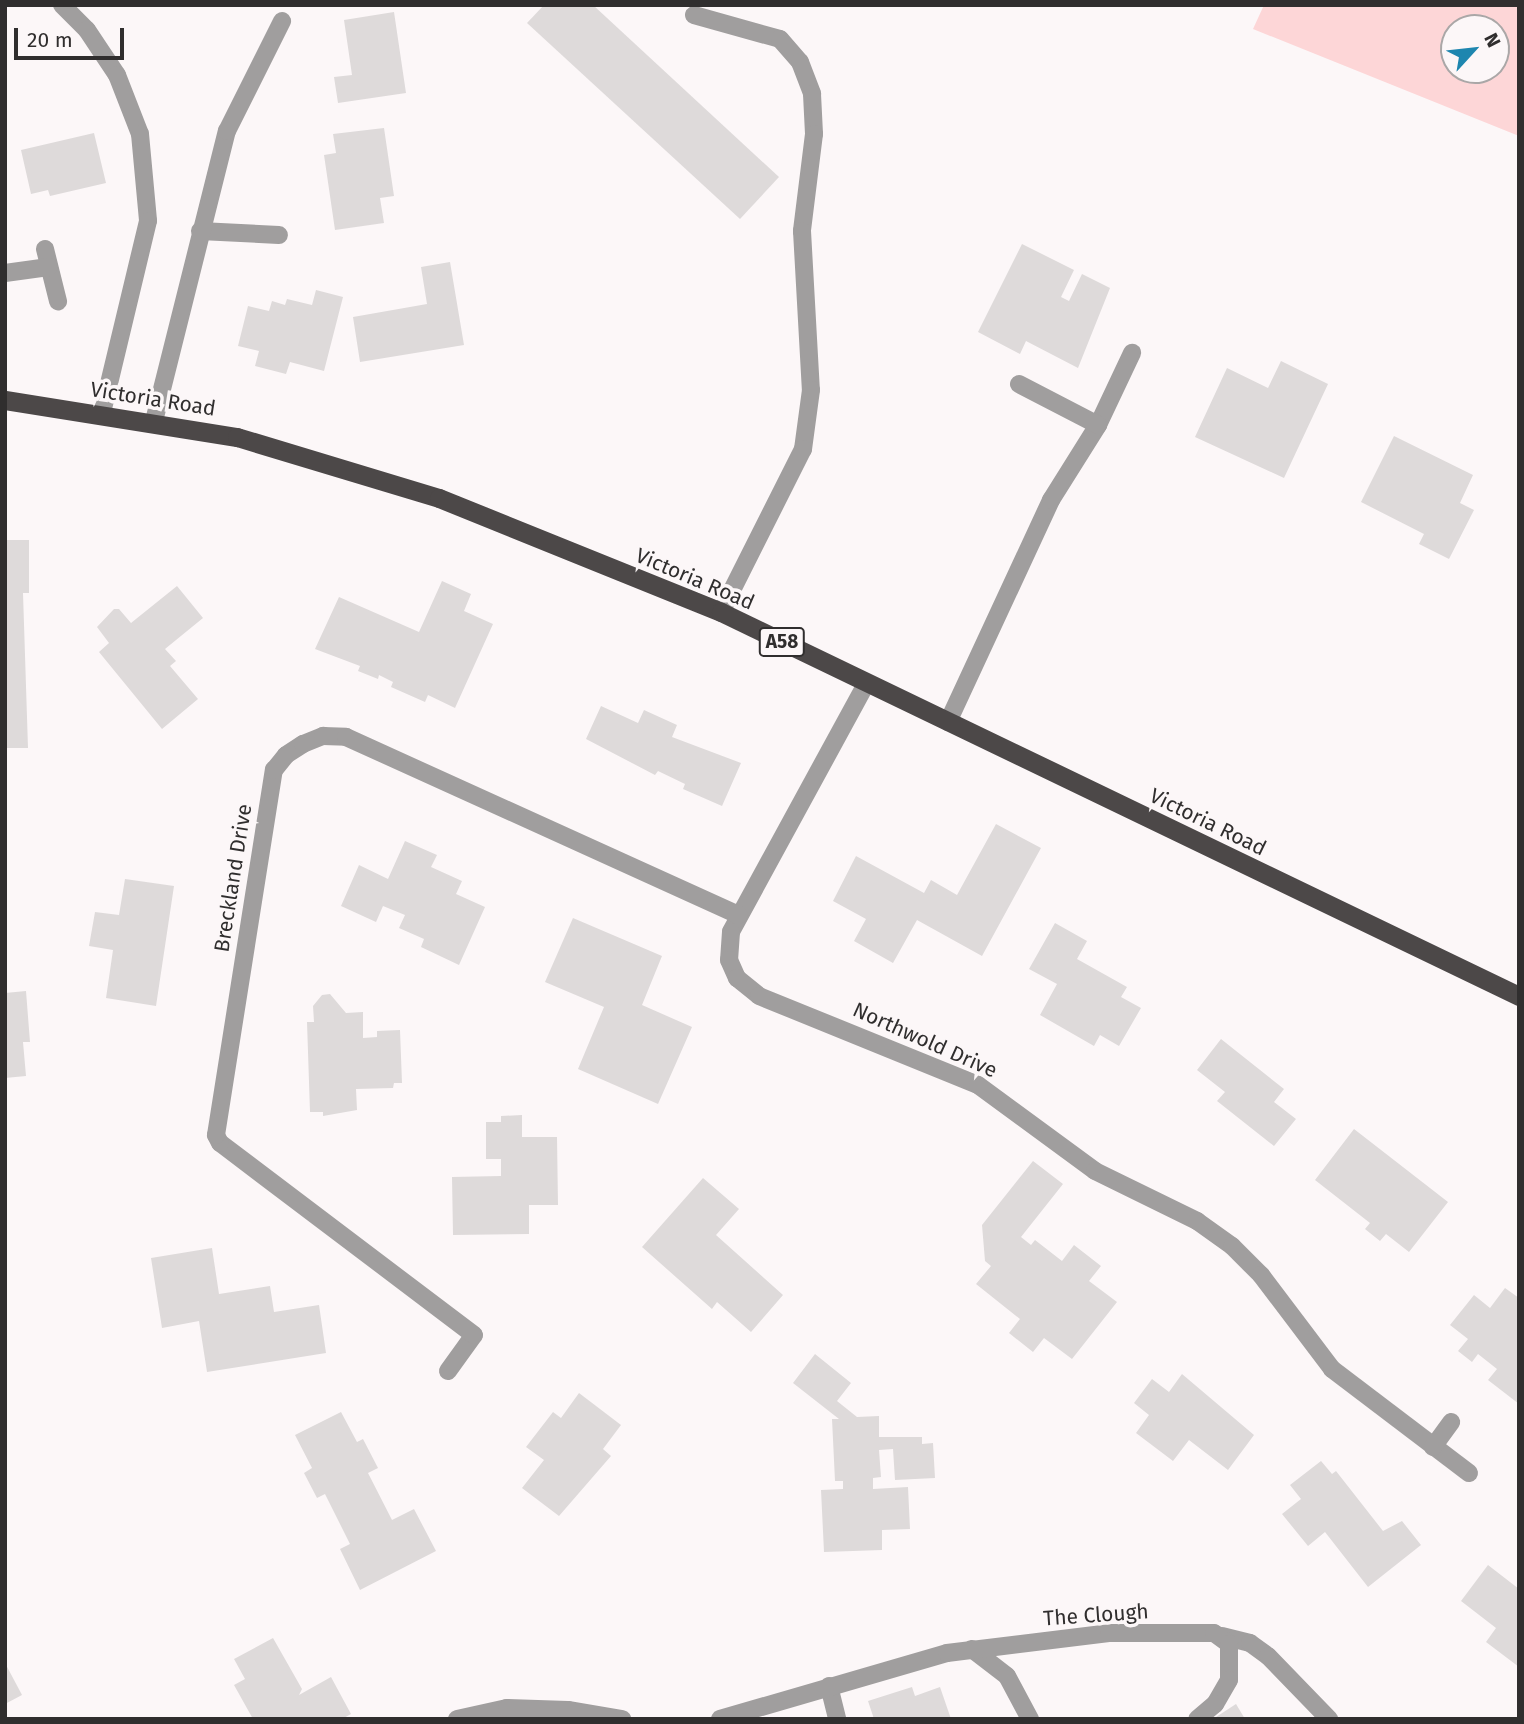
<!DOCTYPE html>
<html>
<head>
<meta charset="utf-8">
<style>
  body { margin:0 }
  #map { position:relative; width:1524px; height:1724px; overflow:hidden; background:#fcf7f8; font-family:"Fira Sans",sans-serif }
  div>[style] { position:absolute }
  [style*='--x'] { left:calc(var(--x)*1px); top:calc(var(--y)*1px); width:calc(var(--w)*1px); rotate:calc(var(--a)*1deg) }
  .green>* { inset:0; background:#fdd6d7 }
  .building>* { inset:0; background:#dedada }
  .service>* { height:18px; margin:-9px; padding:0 9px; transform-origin:9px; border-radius:9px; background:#a09e9e }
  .minor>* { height:18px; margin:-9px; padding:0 9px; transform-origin:9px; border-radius:9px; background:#a09e9e }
  .trunk>* { height:19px; margin:-9.5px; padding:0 9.5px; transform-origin:9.5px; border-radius:9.5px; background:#4c4848 }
  span { translate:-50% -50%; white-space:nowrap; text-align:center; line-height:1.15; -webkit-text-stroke:7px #fcf7f8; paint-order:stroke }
  .shield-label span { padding:2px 5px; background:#fcf7f8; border:2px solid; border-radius:5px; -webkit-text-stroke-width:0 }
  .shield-label { font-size:19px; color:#302e2e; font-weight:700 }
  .street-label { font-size:21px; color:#302e2e }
  .frame { position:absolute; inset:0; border:7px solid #302e2e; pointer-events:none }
  .north { position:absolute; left:1440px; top:14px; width:70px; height:70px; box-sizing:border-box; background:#fcf7f8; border:2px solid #aaa7a7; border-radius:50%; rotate:63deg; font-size:19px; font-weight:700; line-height:28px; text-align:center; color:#302e2e }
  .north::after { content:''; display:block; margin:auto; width:24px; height:32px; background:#1e86af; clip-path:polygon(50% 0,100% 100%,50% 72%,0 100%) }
  .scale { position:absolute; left:14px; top:28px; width:110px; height:32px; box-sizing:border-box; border:4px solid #302e2e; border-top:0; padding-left:9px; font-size:21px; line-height:24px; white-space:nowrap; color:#302e2e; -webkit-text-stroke:5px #fcf7f8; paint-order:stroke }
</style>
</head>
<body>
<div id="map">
  <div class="green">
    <div style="clip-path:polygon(evenodd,1264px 5px,1519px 5px,1519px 136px,1253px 29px,1264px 5px,1454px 28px,1496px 28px,1496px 70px,1454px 70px,1454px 28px)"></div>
  </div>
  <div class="building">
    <div style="clip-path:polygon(544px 5px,593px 5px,779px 177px,740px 219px,527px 23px)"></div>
    <div style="clip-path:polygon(394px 12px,406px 93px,338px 103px,334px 77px,352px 75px,344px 20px)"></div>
    <div style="clip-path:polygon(384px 128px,394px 196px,380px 198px,384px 223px,335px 230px,324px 155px,336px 153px,333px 134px)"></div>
    <div style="clip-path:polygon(94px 133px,106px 183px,50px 196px,48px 190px,31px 194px,21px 150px)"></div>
    <div style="clip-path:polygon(1022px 244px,1074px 270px,1061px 297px,1069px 301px,1082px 274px,1110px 288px,1078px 368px,1026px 341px,1020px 354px,978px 332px)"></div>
    <div style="clip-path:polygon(450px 262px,464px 345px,360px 362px,353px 317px,427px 304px,421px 267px)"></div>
    <div style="clip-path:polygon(316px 290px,343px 297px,324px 371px,290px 362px,286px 374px,255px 366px,259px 351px,238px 346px,248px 306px,269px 311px,272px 301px,285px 305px,287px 299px,312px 305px)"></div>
    <div style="clip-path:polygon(1281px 361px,1328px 384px,1284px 478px,1195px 437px,1227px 368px,1268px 388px)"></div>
    <div style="clip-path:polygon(1394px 436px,1473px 475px,1460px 503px,1474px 510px,1449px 559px,1419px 544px,1424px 534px,1361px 502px)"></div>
    <div style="clip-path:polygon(5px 540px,29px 540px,29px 593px,23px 593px,28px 748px,5px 748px)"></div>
    <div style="clip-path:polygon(442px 581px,471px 594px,464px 611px,493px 624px,455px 708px,428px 695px,425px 702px,391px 687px,393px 682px,379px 675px,378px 679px,358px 671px,360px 666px,315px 649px,339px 597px,419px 632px)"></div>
    <div style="clip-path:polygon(177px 586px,203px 618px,165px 649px,176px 661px,170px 666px,198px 699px,162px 729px,99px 652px,109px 643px,97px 627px,114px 609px,119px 609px,131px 623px)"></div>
    <div style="clip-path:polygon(601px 706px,638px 723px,644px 710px,677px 725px,672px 737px,741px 763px,722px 806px,683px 789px,685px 784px,658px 771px,655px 775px,586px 739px)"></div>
    <div style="clip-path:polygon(996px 824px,1041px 848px,982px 956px,917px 920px,893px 963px,854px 941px,866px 919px,833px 901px,856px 856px,924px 893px,931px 880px,957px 895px)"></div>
    <div style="clip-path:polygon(405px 841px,437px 855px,431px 867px,462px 881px,456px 894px,485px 907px,459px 965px,421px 947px,424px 939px,399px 928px,405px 915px,383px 906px,376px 922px,341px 906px,359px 865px,388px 879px)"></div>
    <div style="clip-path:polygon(125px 879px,174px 886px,156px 1006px,106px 998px,113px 950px,89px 946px,95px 912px,119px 915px)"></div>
    <div style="clip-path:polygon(573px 918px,662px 956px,642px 1005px,692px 1027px,658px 1104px,578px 1069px,604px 1007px,545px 982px)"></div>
    <div style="clip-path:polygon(1055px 923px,1087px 941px,1077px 959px,1127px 987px,1121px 997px,1141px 1008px,1119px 1046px,1100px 1035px,1094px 1046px,1040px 1015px,1057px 984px,1029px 969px)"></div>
    <div style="clip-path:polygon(26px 991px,30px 1042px,23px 1042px,26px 1076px,5px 1078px,5px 993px)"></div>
    <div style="clip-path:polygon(330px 994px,346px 1013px,363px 1012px,363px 1038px,377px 1037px,377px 1031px,400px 1030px,402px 1083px,394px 1083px,393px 1088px,356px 1089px,357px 1110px,323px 1116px,323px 1112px,310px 1112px,307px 1022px,314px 1022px,313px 1006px,322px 995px)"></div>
    <div style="clip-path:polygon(1221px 1039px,1284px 1089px,1274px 1102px,1296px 1119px,1274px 1146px,1217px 1101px,1225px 1092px,1197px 1070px)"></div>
    <div style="clip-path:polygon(522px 1115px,522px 1137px,557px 1137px,558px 1205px,529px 1205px,529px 1234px,453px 1235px,452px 1177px,501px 1176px,501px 1159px,486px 1159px,486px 1122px,501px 1122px,501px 1116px)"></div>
    <div style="clip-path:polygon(1354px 1129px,1448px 1202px,1409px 1252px,1386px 1234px,1380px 1241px,1365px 1229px,1370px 1223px,1315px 1180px)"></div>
    <div style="clip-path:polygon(1033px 1161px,1063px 1184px,1021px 1237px,1031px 1245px,1035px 1240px,1062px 1261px,1074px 1245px,1101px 1266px,1089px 1281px,1117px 1302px,1072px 1359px,1044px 1338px,1033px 1352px,1009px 1333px,1020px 1319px,976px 1284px,991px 1266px,985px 1261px,982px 1225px)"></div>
    <div style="clip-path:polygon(703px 1178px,739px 1209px,716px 1235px,783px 1295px,751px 1332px,717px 1302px,712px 1309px,642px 1247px)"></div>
    <div style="clip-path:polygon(212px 1248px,219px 1294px,270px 1286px,274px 1312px,319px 1305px,326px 1353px,207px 1372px,199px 1321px,162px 1328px,151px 1258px)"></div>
    <div style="clip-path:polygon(1505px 1288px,1519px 1298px,1519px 1404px,1488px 1380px,1497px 1369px,1478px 1354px,1472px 1362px,1458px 1351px,1468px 1339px,1450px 1325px,1474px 1295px,1490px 1308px)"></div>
    <div style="clip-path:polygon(815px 1354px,851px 1383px,837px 1401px,857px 1417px,879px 1416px,879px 1437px,922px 1437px,922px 1444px,933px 1443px,935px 1478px,895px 1480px,893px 1449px,879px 1450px,881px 1477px,873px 1478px,873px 1489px,908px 1487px,910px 1529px,882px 1530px,882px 1550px,824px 1552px,821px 1490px,843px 1489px,843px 1481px,835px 1481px,832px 1419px,839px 1419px,793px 1383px)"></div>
    <div style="clip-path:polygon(1182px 1374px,1254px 1435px,1228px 1470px,1189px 1440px,1173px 1461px,1136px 1433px,1149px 1415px,1134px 1403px,1152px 1379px,1169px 1392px)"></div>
    <div style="clip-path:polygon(579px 1393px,621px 1425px,603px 1449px,611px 1456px,559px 1516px,522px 1488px,544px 1460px,526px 1447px,553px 1412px,561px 1418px)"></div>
    <div style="clip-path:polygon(341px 1412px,357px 1442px,363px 1439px,378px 1468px,368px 1473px,392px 1520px,414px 1509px,436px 1551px,360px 1590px,340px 1549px,350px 1544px,325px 1494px,317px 1498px,304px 1473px,312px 1468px,295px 1435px)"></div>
    <div style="clip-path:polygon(1321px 1461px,1332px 1474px,1336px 1471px,1383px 1531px,1402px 1521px,1421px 1545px,1368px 1587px,1325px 1532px,1308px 1546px,1282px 1514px,1301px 1499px,1290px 1485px)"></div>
    <div style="clip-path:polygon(1488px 1565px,1519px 1589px,1519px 1667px,1486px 1642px,1496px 1628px,1461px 1601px)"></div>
    <div style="clip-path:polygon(273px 1638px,302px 1689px,299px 1695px,331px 1677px,351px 1714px,342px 1719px,253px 1719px,234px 1685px,245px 1679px,234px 1659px)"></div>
    <div style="clip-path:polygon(5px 1663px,22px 1695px,5px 1704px)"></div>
    <div style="clip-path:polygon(912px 1687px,915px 1696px,940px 1687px,951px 1719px,874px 1719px,868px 1701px)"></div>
    <div style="clip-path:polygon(1236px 1704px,1245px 1719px,1213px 1719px)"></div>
  </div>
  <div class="service">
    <div style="--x:62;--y:5;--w:35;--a:45"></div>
    <div style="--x:87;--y:30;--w:54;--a:56.3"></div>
    <div style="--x:117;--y:75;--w:63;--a:68.7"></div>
    <div style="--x:140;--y:134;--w:87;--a:84.7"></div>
    <div style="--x:148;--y:221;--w:197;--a:103.5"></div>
    <div style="--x:694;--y:15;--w:89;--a:15.6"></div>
    <div style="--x:780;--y:39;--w:30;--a:49"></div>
    <div style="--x:800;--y:62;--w:34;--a:69"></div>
    <div style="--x:812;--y:94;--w:40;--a:87.1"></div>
    <div style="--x:814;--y:134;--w:98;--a:97.1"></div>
    <div style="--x:802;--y:231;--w:159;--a:86.8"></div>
    <div style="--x:811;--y:390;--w:60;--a:97.7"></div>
    <div style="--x:803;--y:449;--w:182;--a:116.7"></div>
    <div style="--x:200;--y:231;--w:79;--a:2.9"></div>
    <div style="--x:154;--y:421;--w:299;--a:-75.9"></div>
    <div style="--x:227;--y:131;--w:123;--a:-63.4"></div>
    <div style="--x:1098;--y:425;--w:80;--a:-64.7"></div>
    <div style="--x:948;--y:722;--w:245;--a:-65.1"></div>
    <div style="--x:1051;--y:500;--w:89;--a:-57.9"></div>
    <div style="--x:1098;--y:425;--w:89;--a:-152.6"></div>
    <div style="--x:1222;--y:1636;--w:29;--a:14"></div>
    <div style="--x:1250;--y:1643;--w:22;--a:36"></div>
    <div style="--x:1268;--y:1656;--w:88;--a:45.9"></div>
    <div style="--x:972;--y:1649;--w:44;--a:37.6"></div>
    <div style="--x:1007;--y:1676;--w:49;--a:61.9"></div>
    <div style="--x:829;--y:1686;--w:34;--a:76"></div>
    <div style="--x:457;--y:1719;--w:51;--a:-12.4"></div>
    <div style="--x:507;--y:1708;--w:61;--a:1.9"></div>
    <div style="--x:568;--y:1710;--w:55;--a:9.5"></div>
    <div style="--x:720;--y:1719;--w:236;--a:-16.2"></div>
    <div style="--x:947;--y:1653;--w:163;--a:-7"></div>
    <div style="--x:1109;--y:1633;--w:105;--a:0"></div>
    <div style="--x:1214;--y:1633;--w:19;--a:36"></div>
    <div style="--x:1229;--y:1644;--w:36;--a:90"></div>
    <div style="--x:1229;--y:1680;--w:28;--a:120"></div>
    <div style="--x:1215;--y:1704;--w:23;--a:140"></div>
  </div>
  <div class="minor">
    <div style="--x:45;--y:249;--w:54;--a:76"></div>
    <div style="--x:5;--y:273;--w:44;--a:-7.8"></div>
    <div style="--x:866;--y:684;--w:282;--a:118.6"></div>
    <div style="--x:731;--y:932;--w:28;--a:94"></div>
    <div style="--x:729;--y:960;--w:20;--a:66"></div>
    <div style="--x:737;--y:978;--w:28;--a:39"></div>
    <div style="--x:759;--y:996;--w:236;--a:22.1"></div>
    <div style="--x:978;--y:1085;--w:145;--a:36.3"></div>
    <div style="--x:1095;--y:1171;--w:114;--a:26.1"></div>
    <div style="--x:1197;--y:1221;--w:43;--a:35.5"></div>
    <div style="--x:1232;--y:1246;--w:41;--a:45"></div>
    <div style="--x:1261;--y:1275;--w:118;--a:52.9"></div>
    <div style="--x:1332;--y:1369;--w:172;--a:37.2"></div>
    <div style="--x:448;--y:1371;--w:44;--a:-54.2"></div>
    <div style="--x:474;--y:1335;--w:318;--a:-142.9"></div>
    <div style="--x:220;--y:1143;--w:9;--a:-117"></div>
    <div style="--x:216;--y:1135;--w:370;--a:-81"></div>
    <div style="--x:274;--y:770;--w:19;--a:-51"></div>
    <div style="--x:286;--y:755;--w:20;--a:-33"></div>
    <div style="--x:303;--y:744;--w:22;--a:-22"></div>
    <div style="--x:323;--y:736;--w:23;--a:2"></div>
    <div style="--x:346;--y:737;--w:431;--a:24.4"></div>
    <div style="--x:1433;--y:1447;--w:31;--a:-54"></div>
  </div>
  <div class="trunk">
    <div style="--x:5;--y:400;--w:235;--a:9.1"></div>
    <div style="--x:237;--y:437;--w:211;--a:16.8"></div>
    <div style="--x:439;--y:498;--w:304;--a:22"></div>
    <div style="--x:721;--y:612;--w:886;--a:25.7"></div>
  </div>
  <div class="shield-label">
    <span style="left:782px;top:642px">A58</span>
  </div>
  <div class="street-label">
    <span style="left:153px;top:399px;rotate:9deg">Victoria Road</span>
    <span style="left:695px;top:579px;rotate:23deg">Victoria Road</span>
    <span style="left:1208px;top:822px;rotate:26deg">Victoria Road</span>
    <span style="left:233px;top:878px;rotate:-81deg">Breckland Drive</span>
    <span style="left:925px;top:1040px;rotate:24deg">Northwold Drive</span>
    <span style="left:1096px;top:1615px;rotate:-4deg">The Clough</span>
  </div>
  <div class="frame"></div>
  <div class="north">N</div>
  <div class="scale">20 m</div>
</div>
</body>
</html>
